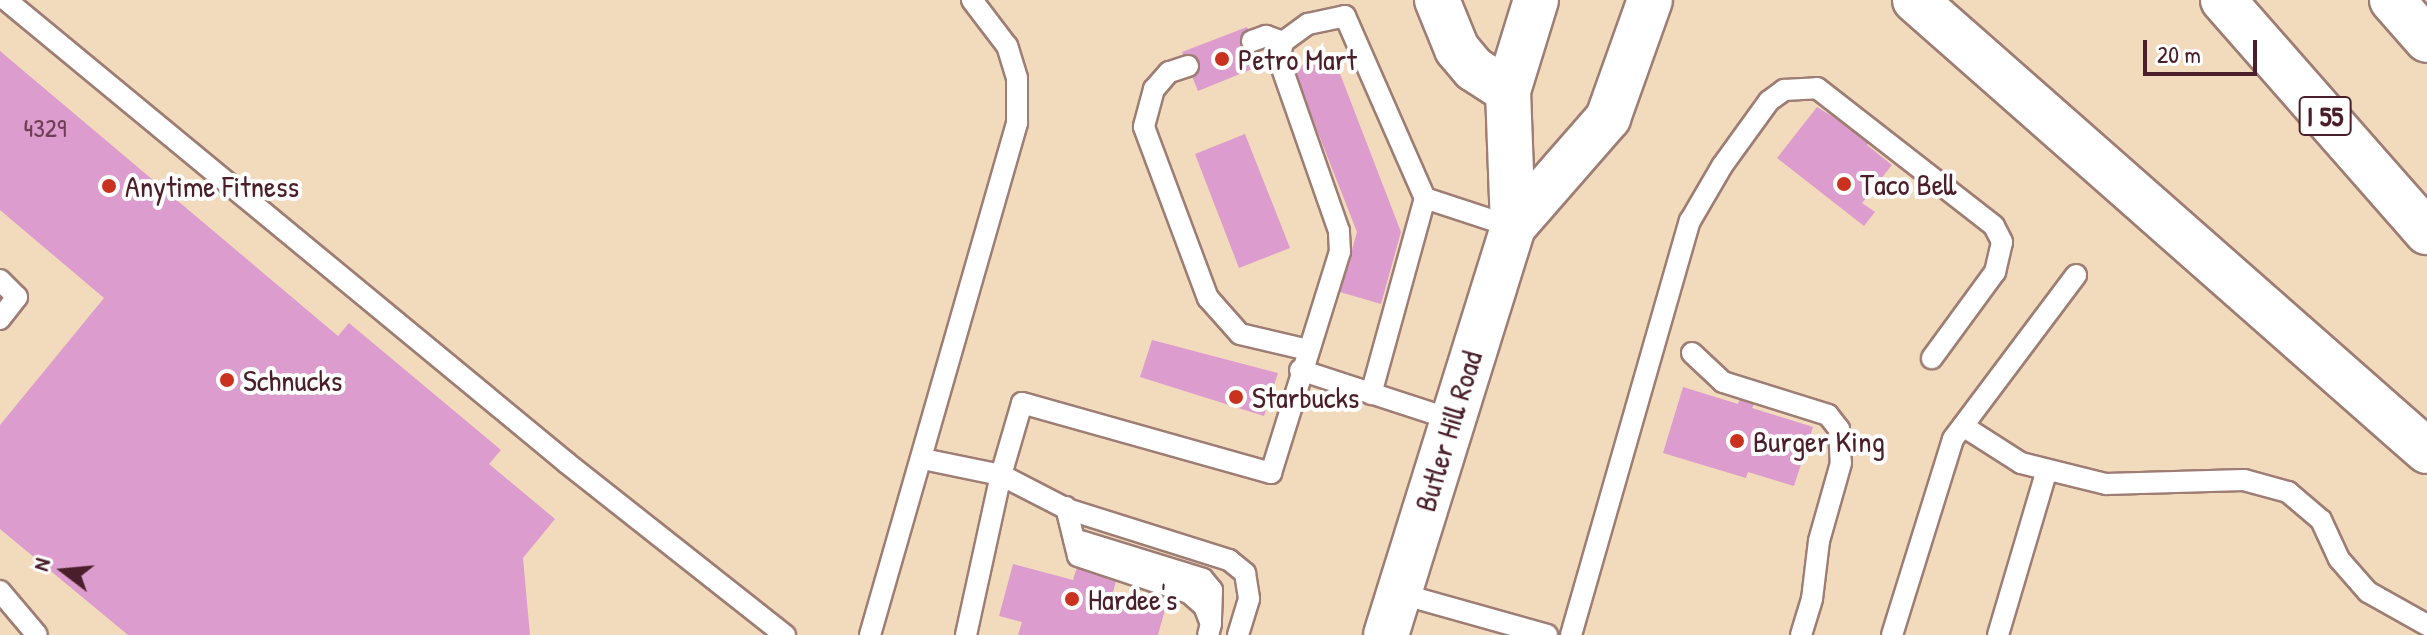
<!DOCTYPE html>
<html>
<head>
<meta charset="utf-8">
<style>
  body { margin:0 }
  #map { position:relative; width:2427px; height:635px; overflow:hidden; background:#f2dbbc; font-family:"Patrick Hand",sans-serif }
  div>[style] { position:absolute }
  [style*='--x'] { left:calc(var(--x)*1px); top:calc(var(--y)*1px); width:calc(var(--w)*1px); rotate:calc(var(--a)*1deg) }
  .building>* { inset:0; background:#dc9ccd }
  .roads { filter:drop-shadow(2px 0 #9e7d74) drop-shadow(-2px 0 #9e7d74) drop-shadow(0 2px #9e7d74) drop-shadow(0 -2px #9e7d74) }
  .service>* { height:20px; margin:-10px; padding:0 10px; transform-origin:10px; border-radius:10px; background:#fff }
  .tertiary>* { height:44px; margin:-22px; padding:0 22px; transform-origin:22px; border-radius:22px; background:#fff }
  .motorway>* { height:44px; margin:-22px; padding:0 22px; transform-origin:22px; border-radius:22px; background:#fff }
  .dots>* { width:22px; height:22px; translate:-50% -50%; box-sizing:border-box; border:4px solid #fff; border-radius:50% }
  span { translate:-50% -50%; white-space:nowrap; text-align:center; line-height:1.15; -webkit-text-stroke:8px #fff; paint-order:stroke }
  .number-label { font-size:26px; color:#6e3e54 }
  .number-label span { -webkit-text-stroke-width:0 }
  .shield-label span { padding:2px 6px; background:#fff; border:2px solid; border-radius:6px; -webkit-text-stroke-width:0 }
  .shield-label { font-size:28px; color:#4a1f2b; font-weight:700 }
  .poi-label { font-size:30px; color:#4a1f2b }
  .left { translate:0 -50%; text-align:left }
  .street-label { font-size:30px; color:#4a1f2b }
  .north { position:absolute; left:24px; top:531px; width:80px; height:80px; -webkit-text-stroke:6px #fff; paint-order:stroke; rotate:286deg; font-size:22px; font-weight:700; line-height:32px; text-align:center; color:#4a1f2b }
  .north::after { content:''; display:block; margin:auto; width:28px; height:36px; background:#4a1f2b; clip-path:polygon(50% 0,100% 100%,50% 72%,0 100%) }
  .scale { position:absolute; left:2143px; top:40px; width:114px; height:36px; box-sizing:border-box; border:4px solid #4a1f2b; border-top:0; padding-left:10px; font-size:24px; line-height:28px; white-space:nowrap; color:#4a1f2b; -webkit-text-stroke:6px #fff; paint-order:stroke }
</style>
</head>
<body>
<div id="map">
  <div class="building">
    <div style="clip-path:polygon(1247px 27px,1262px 65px,1198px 91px,1182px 52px)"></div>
    <div style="clip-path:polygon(0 51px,338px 336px,349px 323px,501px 450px,489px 464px,555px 519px,523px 558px,530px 635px,128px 635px,0 529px,0 425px,104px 298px,0 210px)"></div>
    <div style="clip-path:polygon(1332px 53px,1401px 232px,1381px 304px,1340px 292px,1357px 232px,1293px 69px)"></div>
    <div style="clip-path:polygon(1817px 107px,1871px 140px,1867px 145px,1892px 165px,1862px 203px,1875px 212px,1864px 226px,1777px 158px)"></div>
    <div style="clip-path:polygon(1245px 134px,1290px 248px,1239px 268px,1195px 154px)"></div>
    <div style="clip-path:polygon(1152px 340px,1278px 373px,1264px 416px,1140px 377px)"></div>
    <div style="clip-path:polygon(1683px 387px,1738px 404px,1740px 397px,1755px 402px,1752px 408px,1813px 427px,1794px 486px,1748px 472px,1746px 478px,1663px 453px)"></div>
    <div style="clip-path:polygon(1013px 564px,1073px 580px,1077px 567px,1117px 578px,1113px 592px,1166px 606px,1158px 635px,1018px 635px,1022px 622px,999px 616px)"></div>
  </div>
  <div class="roads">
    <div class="service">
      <div style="--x:6;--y:0;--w:727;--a:39.53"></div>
      <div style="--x:567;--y:463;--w:278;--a:38.3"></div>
      <div style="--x:1252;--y:41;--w:15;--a:-20"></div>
      <div style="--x:1266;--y:36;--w:18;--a:19"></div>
      <div style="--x:1188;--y:66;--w:20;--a:162"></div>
      <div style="--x:1169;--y:72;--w:23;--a:131"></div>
      <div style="--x:1154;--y:89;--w:39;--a:105"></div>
      <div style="--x:1144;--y:127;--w:183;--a:69.5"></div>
      <div style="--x:1208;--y:298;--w:48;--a:48.4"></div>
      <div style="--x:1240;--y:334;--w:70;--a:13.2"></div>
      <div style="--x:0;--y:280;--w:24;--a:45"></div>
      <div style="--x:17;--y:297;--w:28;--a:128"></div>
      <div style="--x:1692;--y:353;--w:42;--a:43.1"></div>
      <div style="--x:1723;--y:382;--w:110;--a:17.4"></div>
      <div style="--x:1828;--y:415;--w:18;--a:52"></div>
      <div style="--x:1839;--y:429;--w:34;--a:87"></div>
      <div style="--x:1841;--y:463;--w:81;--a:105.8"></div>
      <div style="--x:1819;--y:541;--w:58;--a:96.9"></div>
      <div style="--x:1812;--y:599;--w:38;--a:107"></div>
      <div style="--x:1300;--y:370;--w:158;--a:18.1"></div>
      <div style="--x:1371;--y:394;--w:203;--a:-74.6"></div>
      <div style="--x:1963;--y:426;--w:69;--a:32.5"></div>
      <div style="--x:2021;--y:463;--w:88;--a:13.9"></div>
      <div style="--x:2106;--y:484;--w:138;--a:-1.7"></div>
      <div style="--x:2244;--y:480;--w:46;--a:15.3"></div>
      <div style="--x:2288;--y:492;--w:43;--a:40.3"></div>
      <div style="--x:2321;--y:520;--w:43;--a:65.2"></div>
      <div style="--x:2339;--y:559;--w:44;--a:48.7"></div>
      <div style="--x:2368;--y:592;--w:68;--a:29.2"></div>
      <div style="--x:923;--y:459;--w:80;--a:11.6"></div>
      <div style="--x:1001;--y:475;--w:75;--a:-73.7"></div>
      <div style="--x:1022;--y:403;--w:259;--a:15.7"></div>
      <div style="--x:1271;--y:473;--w:232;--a:-72.7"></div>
      <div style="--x:1340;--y:252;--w:21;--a:-93"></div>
      <div style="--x:1339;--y:231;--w:181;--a:-109.3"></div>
      <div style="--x:1279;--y:60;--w:18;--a:-77"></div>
      <div style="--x:1283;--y:42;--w:31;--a:-36"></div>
      <div style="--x:1308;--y:24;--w:38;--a:-12"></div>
      <div style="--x:1345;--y:16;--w:199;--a:66.3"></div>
      <div style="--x:1425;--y:198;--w:93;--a:18.2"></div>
      <div style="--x:1066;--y:507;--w:50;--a:76.2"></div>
      <div style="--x:1078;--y:556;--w:117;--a:18.4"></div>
      <div style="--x:1189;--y:593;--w:20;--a:41"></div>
      <div style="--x:1204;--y:606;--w:19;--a:69"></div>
      <div style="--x:1211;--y:624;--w:11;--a:105"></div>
      <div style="--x:1074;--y:539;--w:135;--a:17.2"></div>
      <div style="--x:1203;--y:579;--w:14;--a:51"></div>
      <div style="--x:1212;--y:590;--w:30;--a:92"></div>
      <div style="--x:0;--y:591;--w:57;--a:49.9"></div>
      <div style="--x:1398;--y:593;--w:155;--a:15.7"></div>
      <div style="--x:870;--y:635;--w:533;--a:-73.98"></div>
      <div style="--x:1017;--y:123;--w:45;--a:-90"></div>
      <div style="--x:1017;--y:78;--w:34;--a:-107"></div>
      <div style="--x:1007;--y:46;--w:58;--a:-127.3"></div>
      <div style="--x:966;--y:635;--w:164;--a:-77.7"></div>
      <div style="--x:1001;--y:475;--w:74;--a:27.3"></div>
      <div style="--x:1067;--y:509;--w:170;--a:17.5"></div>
      <div style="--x:1229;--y:560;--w:21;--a:39"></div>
      <div style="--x:1245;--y:573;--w:26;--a:81"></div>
      <div style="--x:1249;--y:599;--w:38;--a:107"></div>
      <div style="--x:1571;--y:635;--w:431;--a:-74"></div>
      <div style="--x:1690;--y:221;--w:64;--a:-59.8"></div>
      <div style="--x:1722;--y:166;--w:80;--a:-54.1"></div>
      <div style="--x:1769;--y:101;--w:19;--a:-36"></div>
      <div style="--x:1784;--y:90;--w:33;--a:-3"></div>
      <div style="--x:1817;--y:88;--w:224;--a:37.9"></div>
      <div style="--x:1994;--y:226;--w:18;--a:63"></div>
      <div style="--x:2002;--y:242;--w:31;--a:103"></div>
      <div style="--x:1995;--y:272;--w:107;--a:126.2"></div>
      <div style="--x:1892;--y:635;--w:205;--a:-72.7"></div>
      <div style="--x:1953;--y:439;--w:205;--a:-53.1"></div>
      <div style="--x:1998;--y:635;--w:172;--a:-73.5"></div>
    </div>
    <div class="tertiary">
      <div style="--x:1437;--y:0;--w:53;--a:67.8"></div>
      <div style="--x:1457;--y:49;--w:26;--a:50"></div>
      <div style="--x:1474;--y:69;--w:40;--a:32.9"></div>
      <div style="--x:1513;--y:227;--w:145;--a:-48.9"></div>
      <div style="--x:1608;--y:118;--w:125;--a:-70.4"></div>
      <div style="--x:1386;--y:635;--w:427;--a:-72.7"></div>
      <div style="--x:1513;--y:227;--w:136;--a:-92.1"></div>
      <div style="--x:1508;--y:91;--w:95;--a:-72.9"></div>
    </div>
    <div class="motorway">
      <div style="--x:1915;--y:0;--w:682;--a:41.38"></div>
      <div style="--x:2223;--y:0;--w:309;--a:48.7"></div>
      <div style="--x:2392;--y:0;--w:53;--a:48.8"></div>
    </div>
  </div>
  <div class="dots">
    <div style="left:1222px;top:59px;background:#c8321e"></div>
    <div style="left:1844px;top:184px;background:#c8321e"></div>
    <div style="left:109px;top:186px;background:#c8321e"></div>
    <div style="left:227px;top:380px;background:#c8321e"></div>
    <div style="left:1236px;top:397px;background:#c8321e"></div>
    <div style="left:1737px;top:441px;background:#c8321e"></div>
    <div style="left:1072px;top:599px;background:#c8321e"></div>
  </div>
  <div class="number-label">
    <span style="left:45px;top:128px">4329</span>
  </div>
  <div class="shield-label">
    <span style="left:2325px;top:116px">I 55</span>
  </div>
  <div class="poi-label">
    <span class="left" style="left:1238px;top:59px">Petro Mart</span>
    <span class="left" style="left:1860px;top:184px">Taco Bell</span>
    <span class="left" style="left:125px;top:186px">Anytime Fitness</span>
    <span class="left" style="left:243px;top:380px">Schnucks</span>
    <span class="left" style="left:1252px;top:397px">Starbucks</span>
    <span class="left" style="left:1753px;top:441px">Burger King</span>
    <span class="left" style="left:1088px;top:599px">Hardee's</span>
  </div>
  <div class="street-label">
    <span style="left:1448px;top:431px;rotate:-73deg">Butler Hill Road</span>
  </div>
  <div class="north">N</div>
  <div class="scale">20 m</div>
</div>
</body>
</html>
